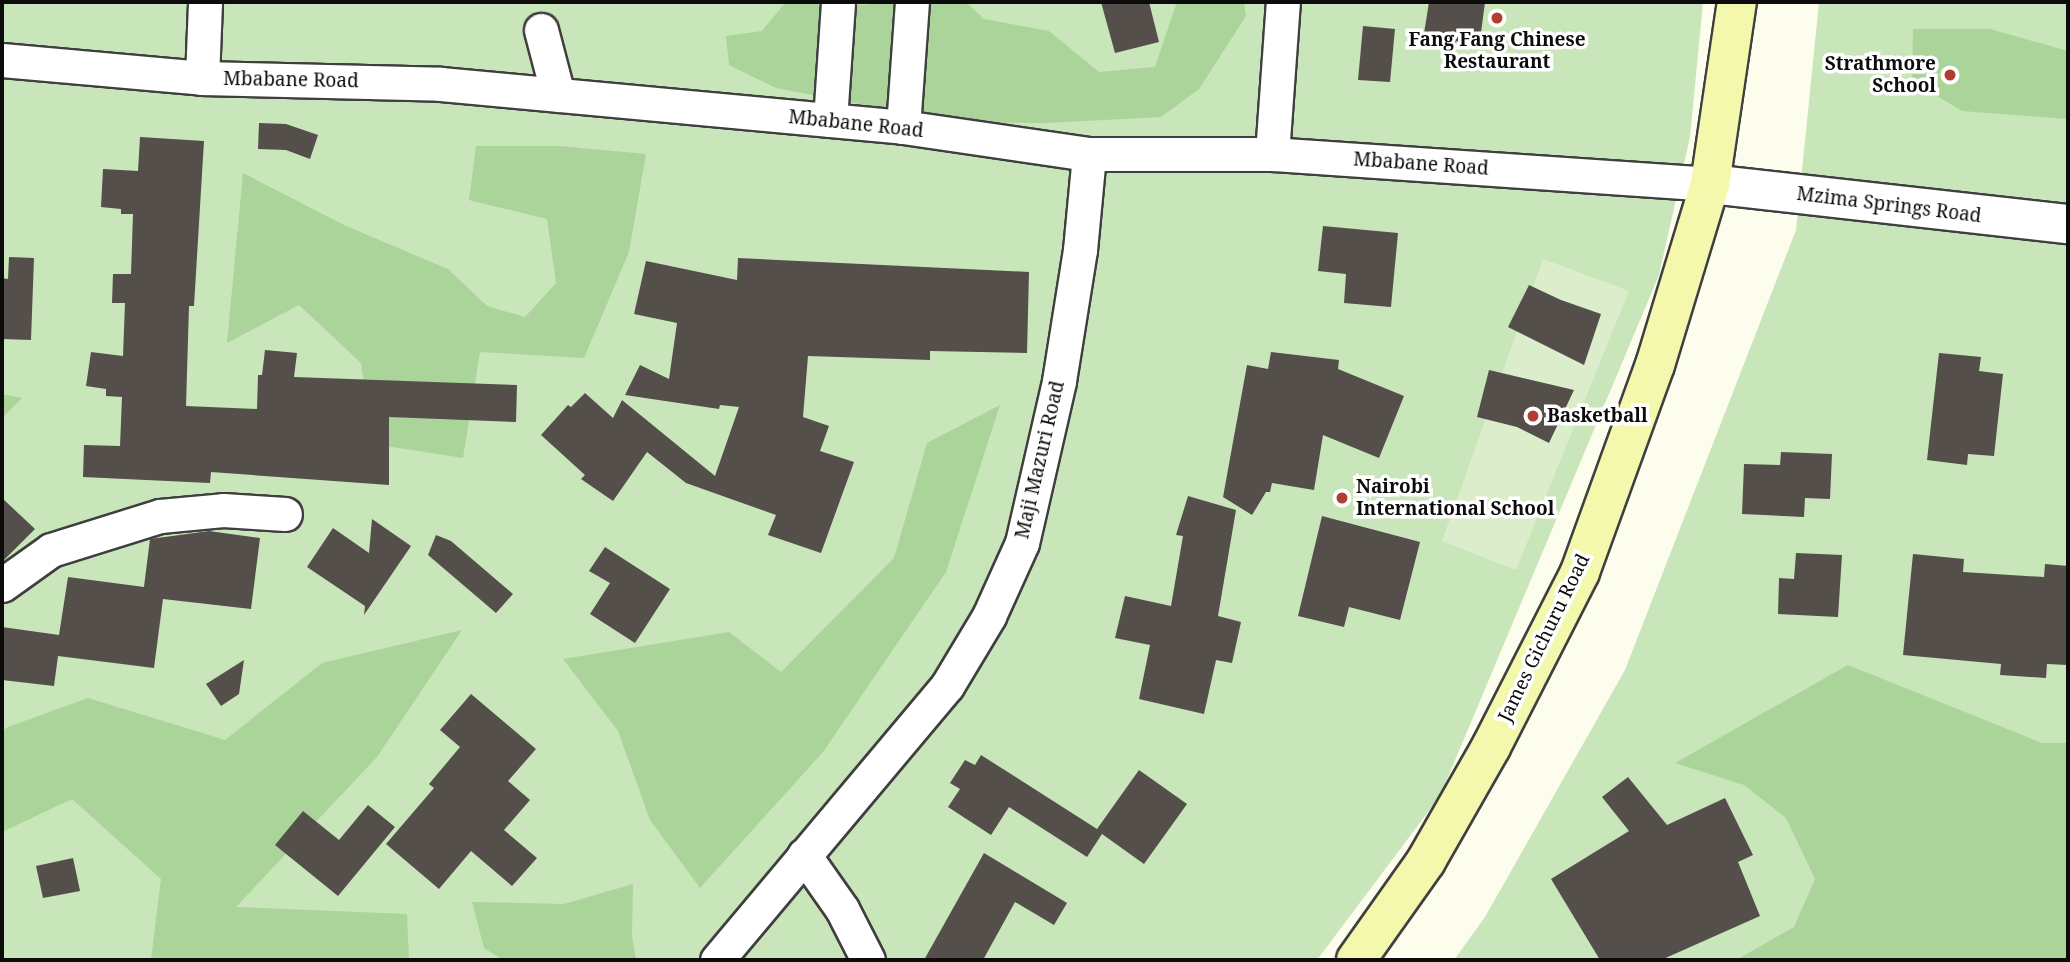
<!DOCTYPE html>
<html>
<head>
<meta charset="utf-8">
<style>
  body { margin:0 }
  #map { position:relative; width:2070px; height:962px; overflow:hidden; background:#fdfded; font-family:"Noto Serif",serif }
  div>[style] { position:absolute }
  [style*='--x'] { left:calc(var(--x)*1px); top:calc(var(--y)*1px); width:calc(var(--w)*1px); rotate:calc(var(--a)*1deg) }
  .green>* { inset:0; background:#c9e5ba }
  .forest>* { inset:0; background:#abd49a }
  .pitch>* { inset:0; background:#dbedcb }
  .building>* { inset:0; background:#544f4a }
  .roads { filter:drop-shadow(2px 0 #3f3f3f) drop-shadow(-2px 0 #3f3f3f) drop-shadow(0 2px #3f3f3f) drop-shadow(0 -2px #3f3f3f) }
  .minor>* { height:33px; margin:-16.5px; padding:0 16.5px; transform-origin:16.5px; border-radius:16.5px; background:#fff }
  .tertiary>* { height:38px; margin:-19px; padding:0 19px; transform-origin:19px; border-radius:19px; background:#fff }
  .secondary>* { height:38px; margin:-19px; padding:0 19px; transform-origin:19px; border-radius:19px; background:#f4f8ad }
  .dots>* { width:19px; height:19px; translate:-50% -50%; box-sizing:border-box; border:4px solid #fff; border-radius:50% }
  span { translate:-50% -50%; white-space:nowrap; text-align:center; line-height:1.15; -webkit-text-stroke:7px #fff; paint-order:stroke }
  .poi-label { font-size:19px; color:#0c0c0c; font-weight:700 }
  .right { translate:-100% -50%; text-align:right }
  .left { translate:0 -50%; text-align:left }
  .street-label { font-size:19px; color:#0c0c0c }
  .frame { position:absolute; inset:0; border:4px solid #0c0c0c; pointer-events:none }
</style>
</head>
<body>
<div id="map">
  <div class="green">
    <div style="clip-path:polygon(2px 2px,1703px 2px,1690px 137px,1659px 275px,1440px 796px,1317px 960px,2px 960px)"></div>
    <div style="clip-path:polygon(1819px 2px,2068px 2px,2068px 960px,1454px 960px,1485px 917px,1625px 670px,1796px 230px)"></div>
  </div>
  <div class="forest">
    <div style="clip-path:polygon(786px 2px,867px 5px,868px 2px,966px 2px,984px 19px,1049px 31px,1099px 72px,1155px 67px,1177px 2px,1244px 2px,1246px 16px,1199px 89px,1161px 117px,1047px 123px,955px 122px,776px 88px,729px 65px,726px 36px,762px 31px)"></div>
    <div style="clip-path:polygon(1913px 29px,1990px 29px,2068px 51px,2068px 119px,1962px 111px,1912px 81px)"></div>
    <div style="clip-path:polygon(476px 146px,560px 146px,646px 154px,629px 252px,584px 358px,480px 352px,463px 458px,373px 444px,361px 363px,299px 305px,227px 343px,243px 173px,346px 226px,448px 269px,487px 306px,525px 317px,556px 283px,547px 219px,469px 200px)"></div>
    <div style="clip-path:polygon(2px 394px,22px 398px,2px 418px)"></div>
    <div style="clip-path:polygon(1000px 405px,946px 572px,823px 752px,700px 888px,650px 820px,618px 731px,563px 659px,729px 632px,781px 672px,894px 558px,927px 443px)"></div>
    <div style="clip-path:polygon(462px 630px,377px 757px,236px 907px,407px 914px,409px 960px,151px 960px,161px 879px,72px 799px,2px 832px,2px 731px,8px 727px,88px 698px,225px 740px,322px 663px)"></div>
    <div style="clip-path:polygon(1848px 665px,2042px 743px,2068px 743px,2068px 960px,1736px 960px,1794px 927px,1815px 879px,1786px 818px,1744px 785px,1675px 763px)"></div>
    <div style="clip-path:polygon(633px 884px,632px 936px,636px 960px,503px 960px,484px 948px,472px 902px,564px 904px)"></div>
  </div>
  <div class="pitch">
    <div style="clip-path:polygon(1543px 259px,1629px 291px,1516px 570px,1442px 541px)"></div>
  </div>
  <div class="building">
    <div style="clip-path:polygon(1101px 2px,1149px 2px,1159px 42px,1115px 53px)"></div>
    <div style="clip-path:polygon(1429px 2px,1485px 2px,1479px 48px,1423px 40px)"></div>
    <div style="clip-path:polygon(1363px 26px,1395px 29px,1390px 82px,1358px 80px)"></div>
    <div style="clip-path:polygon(259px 123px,286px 124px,318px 135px,310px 159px,286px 150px,258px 149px)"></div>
    <div style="clip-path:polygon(140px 137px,204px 141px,194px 306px,189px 306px,186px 406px,257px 409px,258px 375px,262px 375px,265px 350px,297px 353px,294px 377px,517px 385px,516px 422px,389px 417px,389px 485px,211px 472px,210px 483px,83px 477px,84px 445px,120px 446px,122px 397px,106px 396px,106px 389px,86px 386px,91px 352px,123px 356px,125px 303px,112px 303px,113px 274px,131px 274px,133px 214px,121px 214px,121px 209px,101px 207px,103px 169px,138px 171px)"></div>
    <div style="clip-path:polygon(1323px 226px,1398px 233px,1391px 307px,1344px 303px,1346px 274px,1318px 271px)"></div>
    <div style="clip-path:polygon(9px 257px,34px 258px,31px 340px,2px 339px,2px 278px,8px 279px)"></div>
    <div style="clip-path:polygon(738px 258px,1029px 272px,1027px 353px,930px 351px,930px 360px,808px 356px,803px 417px,829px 426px,820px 451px,854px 462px,821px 553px,768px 535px,776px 515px,686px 483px,647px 452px,613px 501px,581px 479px,585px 475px,541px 435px,568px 405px,571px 407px,585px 393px,613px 418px,622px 400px,715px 476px,739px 407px,720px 405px,719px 409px,625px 395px,640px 365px,669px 379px,677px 323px,634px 314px,646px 261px,737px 280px)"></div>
    <div style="clip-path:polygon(1529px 285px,1561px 300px,1601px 314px,1584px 365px,1508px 327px)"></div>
    <div style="clip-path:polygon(1271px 352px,1339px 360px,1338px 369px,1404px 396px,1379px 458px,1323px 435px,1314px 490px,1272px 483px,1270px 492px,1266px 492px,1252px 515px,1223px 497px,1247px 365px,1268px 369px)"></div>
    <div style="clip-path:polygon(1939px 353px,1981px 357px,1979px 371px,2003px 374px,1994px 456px,1968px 454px,1967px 465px,1927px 460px)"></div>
    <div style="clip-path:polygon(1489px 370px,1574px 390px,1549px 443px,1517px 427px,1477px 417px)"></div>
    <div style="clip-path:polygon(1781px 452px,1832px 454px,1830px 499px,1805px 498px,1804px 517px,1742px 514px,1744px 464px,1780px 465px)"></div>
    <div style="clip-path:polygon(1188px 496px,1236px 510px,1218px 616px,1241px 622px,1232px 663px,1216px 660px,1204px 714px,1139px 699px,1150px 645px,1115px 638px,1125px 596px,1171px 606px,1183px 536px,1176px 535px)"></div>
    <div style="clip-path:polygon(2px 498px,35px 529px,2px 562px)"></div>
    <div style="clip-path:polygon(1322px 516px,1420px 542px,1400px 620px,1349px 607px,1344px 627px,1298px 616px)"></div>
    <div style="clip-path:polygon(372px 519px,411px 546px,364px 615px,365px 606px,307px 567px,333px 528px,369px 553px)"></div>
    <div style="clip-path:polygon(209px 531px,260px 538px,251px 609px,163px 599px,154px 668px,58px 656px,54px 686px,2px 680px,2px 627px,59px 635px,68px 577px,144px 587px,150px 539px)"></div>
    <div style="clip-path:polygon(436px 535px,451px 541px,513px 594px,496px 613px,428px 555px)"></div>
    <div style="clip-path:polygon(605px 547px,670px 589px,635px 643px,590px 614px,610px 583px,589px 571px)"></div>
    <div style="clip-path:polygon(1796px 553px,1842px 555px,1838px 617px,1778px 614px,1779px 578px,1794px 579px)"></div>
    <div style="clip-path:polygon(1913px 554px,1964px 559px,1963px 572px,2044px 577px,2045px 564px,2068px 566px,2068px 665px,2047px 664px,2046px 678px,2000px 675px,2001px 664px,1903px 655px)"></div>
    <div style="clip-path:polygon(244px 660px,239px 694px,221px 706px,206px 684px)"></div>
    <div style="clip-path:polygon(471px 694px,536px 749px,508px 781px,530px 800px,504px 830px,537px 858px,512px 886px,471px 851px,439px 889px,386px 844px,434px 788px,429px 784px,460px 747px,440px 730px)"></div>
    <div style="clip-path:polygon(981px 755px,1097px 829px,1139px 770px,1187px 804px,1144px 864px,1102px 834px,1087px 857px,1009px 807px,991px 835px,948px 807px,960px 789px,950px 783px,965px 760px,975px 765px)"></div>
    <div style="clip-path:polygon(1628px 777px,1667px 825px,1725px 798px,1753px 855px,1738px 862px,1760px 916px,1661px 960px,1600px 960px,1551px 879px,1629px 831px,1602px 797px)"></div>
    <div style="clip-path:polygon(368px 805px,395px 827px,338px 896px,275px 845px,303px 811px,339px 840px)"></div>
    <div style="clip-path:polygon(984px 853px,1067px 903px,1054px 925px,1015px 902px,983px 960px,924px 960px)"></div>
    <div style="clip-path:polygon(73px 858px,80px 891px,43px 898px,36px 866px)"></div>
  </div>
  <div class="roads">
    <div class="minor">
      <div style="--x:541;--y:30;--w:67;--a:75.3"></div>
      <div style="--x:2;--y:60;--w:201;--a:5.1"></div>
      <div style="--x:202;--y:78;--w:239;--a:1.4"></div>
      <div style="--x:441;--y:84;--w:464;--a:5.3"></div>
      <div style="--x:903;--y:127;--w:188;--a:8.3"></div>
      <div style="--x:1089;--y:154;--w:183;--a:0"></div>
      <div style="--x:1272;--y:154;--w:439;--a:3.9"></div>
      <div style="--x:202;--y:78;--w:76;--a:-87.7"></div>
      <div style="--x:830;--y:120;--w:118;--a:-86.1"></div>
      <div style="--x:903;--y:127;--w:125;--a:-85.9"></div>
      <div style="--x:1272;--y:154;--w:152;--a:-85.9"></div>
      <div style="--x:2;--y:585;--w:60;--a:-35.5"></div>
      <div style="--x:51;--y:550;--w:114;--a:-17.3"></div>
      <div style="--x:160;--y:516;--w:63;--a:-5.4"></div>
      <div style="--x:223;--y:510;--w:62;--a:3.7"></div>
      <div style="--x:804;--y:855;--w:66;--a:54.9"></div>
      <div style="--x:842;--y:909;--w:57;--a:63"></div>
      <div style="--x:717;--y:960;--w:358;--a:-50"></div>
      <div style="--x:947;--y:686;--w:82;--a:-59"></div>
      <div style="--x:989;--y:616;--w:80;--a:-65.7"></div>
      <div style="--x:1022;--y:543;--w:166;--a:-77.1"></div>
      <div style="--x:1059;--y:381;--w:133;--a:-80.9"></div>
      <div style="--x:1080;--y:250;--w:96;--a:-84.6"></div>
    </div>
    <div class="tertiary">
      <div style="--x:1710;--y:184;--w:360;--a:6.4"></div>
    </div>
    <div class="secondary">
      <div style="--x:1356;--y:960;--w:121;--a:-54.7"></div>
      <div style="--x:1426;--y:861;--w:131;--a:-60.3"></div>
      <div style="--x:1491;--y:747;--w:196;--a:-63"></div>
      <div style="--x:1580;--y:572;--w:220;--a:-70.1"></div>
      <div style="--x:1655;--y:365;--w:189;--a:-73.1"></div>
      <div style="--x:1710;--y:184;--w:184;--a:-81.6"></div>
    </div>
  </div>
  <div class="dots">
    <div style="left:1497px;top:18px;background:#b03f30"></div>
    <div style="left:1950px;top:75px;background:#b03f30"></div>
    <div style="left:1533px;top:416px;background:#b03f30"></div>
    <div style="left:1342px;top:498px;background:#b03f30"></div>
  </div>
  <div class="poi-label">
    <span style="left:1497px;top:51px">Fang Fang Chinese<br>Restaurant</span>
    <span class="right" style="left:1936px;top:75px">Strathmore<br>School</span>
    <span class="left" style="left:1547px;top:416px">Basketball</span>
    <span class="left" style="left:1356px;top:498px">Nairobi<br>International School</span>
  </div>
  <div class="street-label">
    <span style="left:291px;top:80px;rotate:1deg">Mbabane Road</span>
    <span style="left:856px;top:124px;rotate:6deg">Mbabane Road</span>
    <span style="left:1421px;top:164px;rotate:4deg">Mbabane Road</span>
    <span style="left:1889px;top:205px;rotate:7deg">Mzima Springs Road</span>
    <span style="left:1040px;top:460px;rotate:-77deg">Maji Mazuri Road</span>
    <span style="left:1544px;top:638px;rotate:-64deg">James Gichuru Road</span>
  </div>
  <div class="frame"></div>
</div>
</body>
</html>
